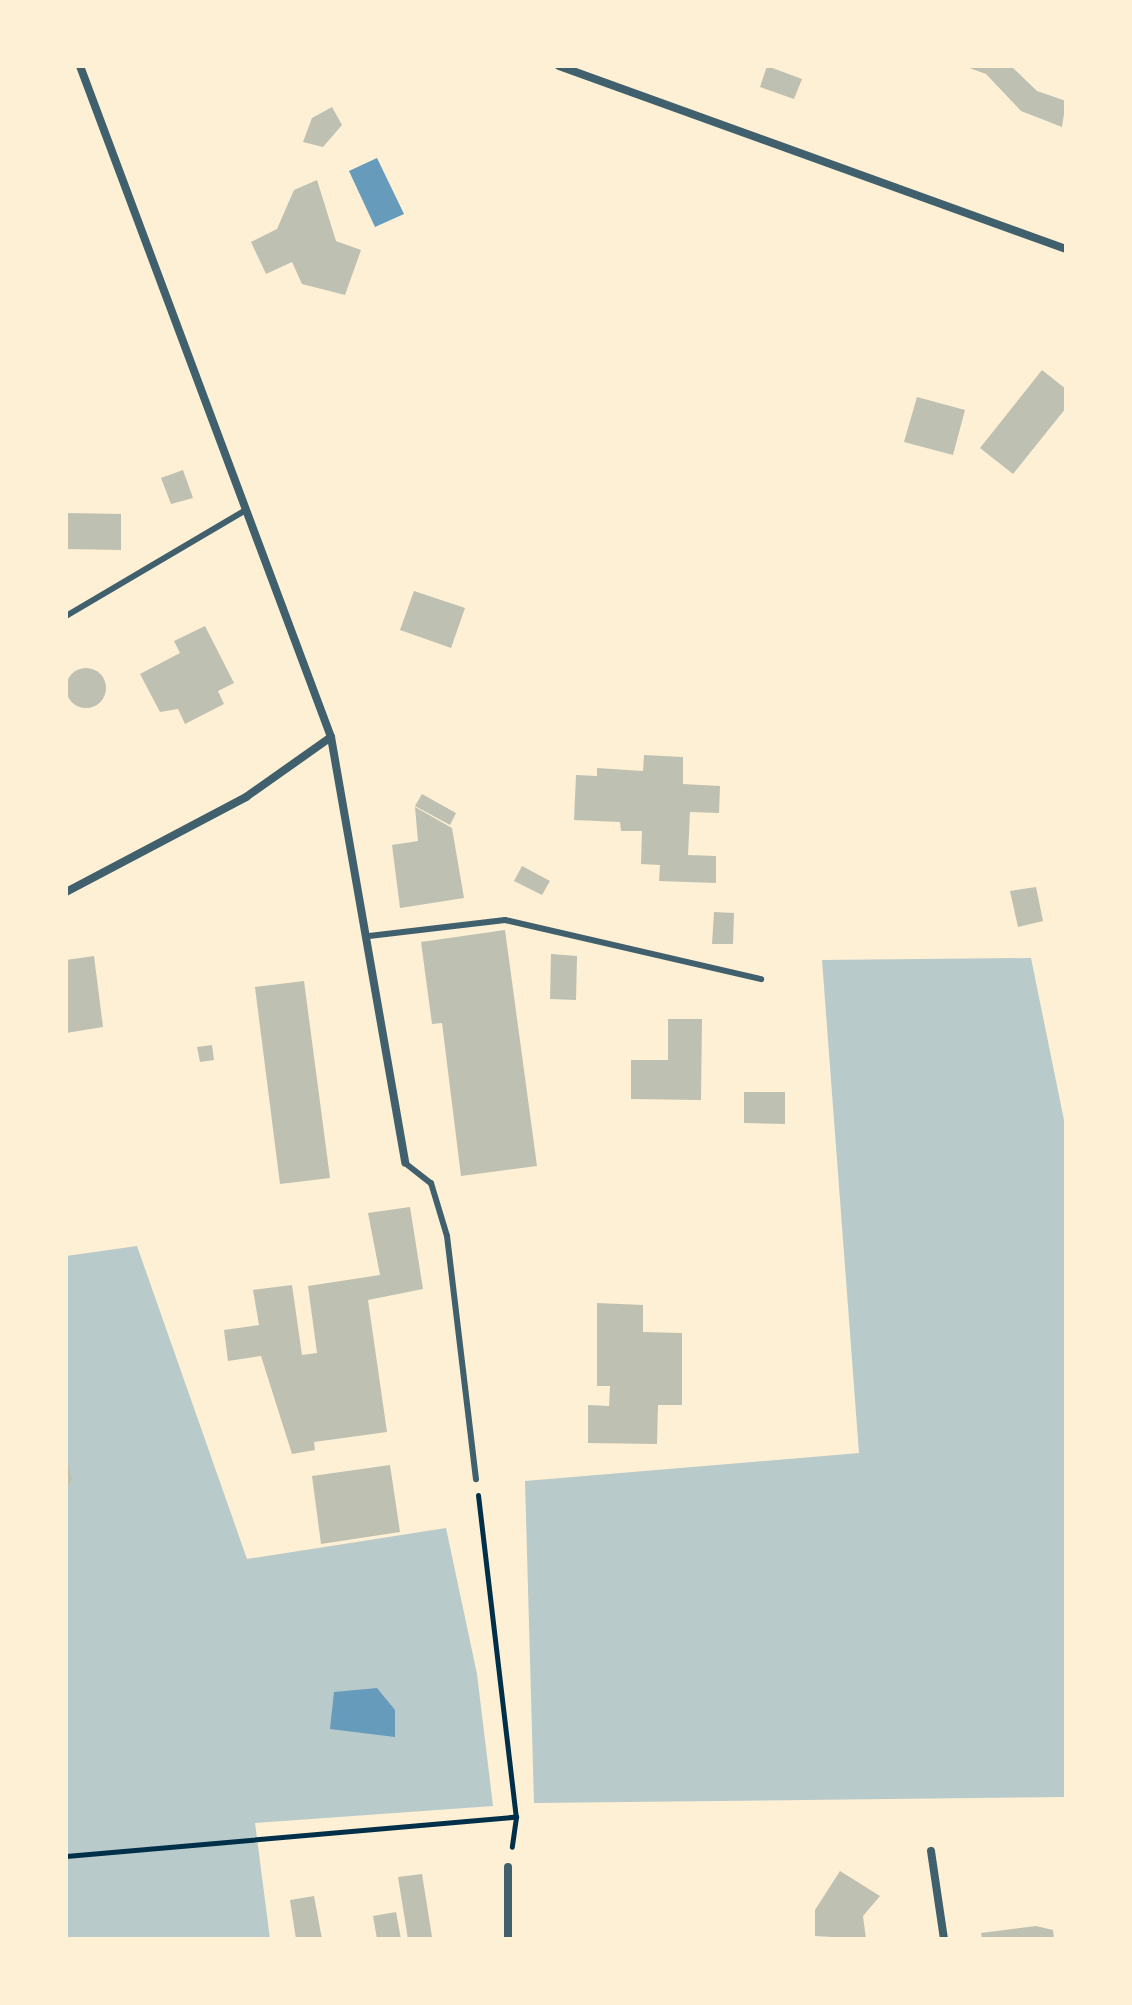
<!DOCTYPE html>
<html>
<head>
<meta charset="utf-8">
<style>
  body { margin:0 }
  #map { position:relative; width:1132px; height:2005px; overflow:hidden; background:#fdf0d5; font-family:Inter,sans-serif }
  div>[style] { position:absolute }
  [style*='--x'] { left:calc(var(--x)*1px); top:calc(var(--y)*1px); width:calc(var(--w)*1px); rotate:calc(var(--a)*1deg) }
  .green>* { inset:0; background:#b9caca }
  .water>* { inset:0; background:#669bbc }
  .building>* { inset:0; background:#bec0b2 }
  .round { border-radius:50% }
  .path>* { height:5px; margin:-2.5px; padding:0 2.5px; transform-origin:2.5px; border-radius:2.5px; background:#003049 }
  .service>* { height:6px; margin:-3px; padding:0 3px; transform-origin:3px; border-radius:3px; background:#3f606c }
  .minor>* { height:8px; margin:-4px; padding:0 4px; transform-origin:4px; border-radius:4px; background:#3f606c }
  span { translate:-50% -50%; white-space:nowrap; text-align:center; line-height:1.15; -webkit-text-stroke:8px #fdf0d5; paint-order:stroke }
  .frame { position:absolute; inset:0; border:68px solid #fdf0d5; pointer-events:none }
</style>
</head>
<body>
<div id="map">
  <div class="green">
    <div style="clip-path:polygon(1031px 958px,1066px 1130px,1066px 1797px,534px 1803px,525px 1481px,859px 1453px,822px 960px)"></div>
    <div style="clip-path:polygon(137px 1246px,247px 1559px,446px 1528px,477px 1674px,493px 1806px,255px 1823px,270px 1939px,66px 1939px,66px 1256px)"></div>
  </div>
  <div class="water">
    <div style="clip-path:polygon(377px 158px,404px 214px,375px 227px,349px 171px)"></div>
    <div style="clip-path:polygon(377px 1688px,395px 1710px,395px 1737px,330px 1729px,334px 1692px)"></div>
  </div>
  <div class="building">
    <div style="clip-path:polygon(767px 66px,802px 79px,794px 99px,760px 87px)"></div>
    <div style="clip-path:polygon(964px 66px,1011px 66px,1037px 91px,1066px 101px,1062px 127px,1021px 111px,986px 74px)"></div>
    <div style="clip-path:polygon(332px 107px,342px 125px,323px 147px,303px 142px,312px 118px)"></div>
    <div style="clip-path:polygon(317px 180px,336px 241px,361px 250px,345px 295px,302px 284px,292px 262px,266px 274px,251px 242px,277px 229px,294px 190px)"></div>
    <div style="clip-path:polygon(1042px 370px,1066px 389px,1066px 408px,1013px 474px,980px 448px)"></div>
    <div style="clip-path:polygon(917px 397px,965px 410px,953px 455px,904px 442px)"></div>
    <div style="clip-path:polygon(183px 470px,193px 498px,171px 504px,161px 478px)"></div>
    <div style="clip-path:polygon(66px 513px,121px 514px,121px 550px,66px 549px)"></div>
    <div style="clip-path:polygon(414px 591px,465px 608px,451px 648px,400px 630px)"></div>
    <div style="clip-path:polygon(205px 626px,234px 683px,218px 691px,224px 704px,185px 724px,178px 709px,160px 712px,140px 674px,180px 653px,174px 641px)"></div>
    <div class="round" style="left:66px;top:668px;width:40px;height:40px"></div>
    <div style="clip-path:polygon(644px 755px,683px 757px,683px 784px,720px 786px,719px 813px,690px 812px,688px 855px,716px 856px,716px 883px,659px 881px,660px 865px,641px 864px,642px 831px,621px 831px,620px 822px,574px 820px,576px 775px,597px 776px,597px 768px,643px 771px)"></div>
    <div style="clip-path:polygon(422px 794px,456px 813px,450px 825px,415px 806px)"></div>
    <div style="clip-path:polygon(415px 807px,452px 828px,464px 898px,400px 908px,392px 845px,418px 841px)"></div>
    <div style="clip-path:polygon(522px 866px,550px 881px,542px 895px,514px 881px)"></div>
    <div style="clip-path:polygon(1036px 887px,1043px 921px,1018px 927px,1010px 891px)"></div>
    <div style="clip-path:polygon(714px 912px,734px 913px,733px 944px,712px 944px)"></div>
    <div style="clip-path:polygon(505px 930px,537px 1166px,461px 1176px,442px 1023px,432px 1024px,421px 942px)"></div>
    <div style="clip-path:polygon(551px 954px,577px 956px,576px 1000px,550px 999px)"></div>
    <div style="clip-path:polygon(94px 956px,103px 1027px,66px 1033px,66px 960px)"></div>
    <div style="clip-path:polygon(304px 981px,330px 1178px,280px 1184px,255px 987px)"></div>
    <div style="clip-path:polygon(668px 1019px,702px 1019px,701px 1100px,631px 1099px,631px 1060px,668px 1060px)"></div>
    <div style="clip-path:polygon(212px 1045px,214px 1060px,200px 1062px,197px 1047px)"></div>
    <div style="clip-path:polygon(744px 1092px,785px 1092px,785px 1124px,744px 1123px)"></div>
    <div style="clip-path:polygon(410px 1207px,423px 1289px,368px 1300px,387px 1432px,314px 1442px,315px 1450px,292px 1454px,261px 1356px,228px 1361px,224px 1330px,259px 1325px,253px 1290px,292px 1285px,302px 1355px,317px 1353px,308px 1286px,380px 1275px,368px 1213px)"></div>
    <div style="clip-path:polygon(597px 1303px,643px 1305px,643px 1332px,682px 1333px,682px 1405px,658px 1405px,657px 1444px,588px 1443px,588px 1405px,609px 1406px,610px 1386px,597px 1386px)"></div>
    <div style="clip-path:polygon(66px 1454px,72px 1480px,66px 1487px)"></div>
    <div style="clip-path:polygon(390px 1465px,400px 1532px,321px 1544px,312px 1476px)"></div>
    <div style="clip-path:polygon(840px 1871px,880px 1896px,863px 1916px,866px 1939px,815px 1936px,815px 1910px)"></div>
    <div style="clip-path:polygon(422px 1874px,432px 1937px,408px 1939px,398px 1877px)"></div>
    <div style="clip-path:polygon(314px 1896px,322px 1939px,296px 1939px,290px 1900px)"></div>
    <div style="clip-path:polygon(396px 1912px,401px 1939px,377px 1939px,373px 1916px)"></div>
    <div style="clip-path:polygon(1036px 1926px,1053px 1930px,1054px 1939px,982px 1939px,981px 1933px)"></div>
  </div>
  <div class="path">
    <div style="--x:478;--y:1495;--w:324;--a:83.3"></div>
    <div style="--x:516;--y:1817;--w:30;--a:98"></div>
    <div style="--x:66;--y:1856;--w:452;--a:-5"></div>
  </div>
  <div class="service">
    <div style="--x:66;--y:616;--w:207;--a:-30.5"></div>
    <div style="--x:369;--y:936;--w:137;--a:-6.7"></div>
    <div style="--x:505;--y:920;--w:263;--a:13"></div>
    <div style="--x:405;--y:1163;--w:33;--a:38"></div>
    <div style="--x:431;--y:1183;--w:55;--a:73.2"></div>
    <div style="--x:447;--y:1236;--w:245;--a:83.2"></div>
  </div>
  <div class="minor">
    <div style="--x:80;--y:66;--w:716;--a:69.49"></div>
    <div style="--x:331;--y:737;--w:432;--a:80.1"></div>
    <div style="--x:559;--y:66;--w:539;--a:19.85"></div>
    <div style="--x:66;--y:892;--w:204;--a:-27.8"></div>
    <div style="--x:246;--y:797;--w:104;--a:-35.2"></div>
    <div style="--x:931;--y:1851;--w:89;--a:81.6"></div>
    <div style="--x:508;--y:1867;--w:72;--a:90"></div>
  </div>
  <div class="frame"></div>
</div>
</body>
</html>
